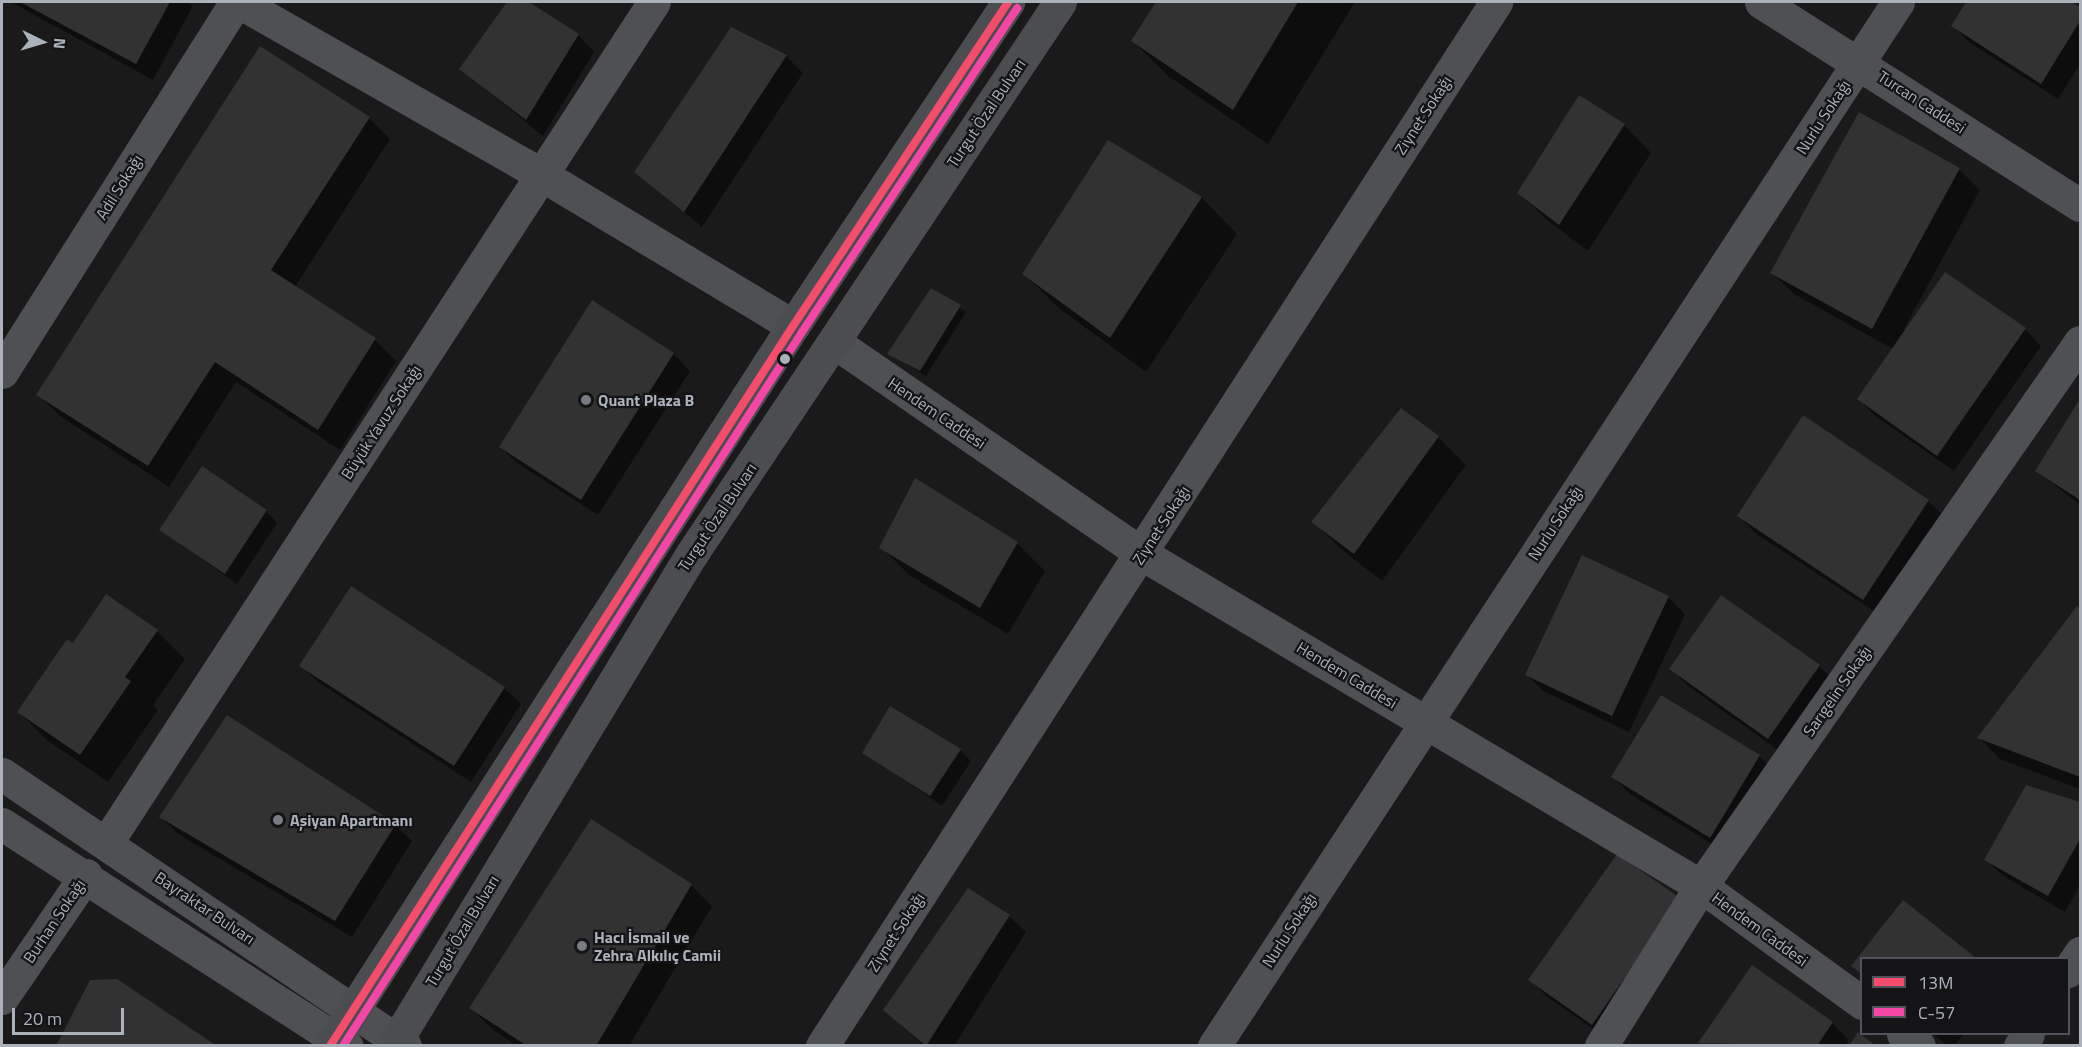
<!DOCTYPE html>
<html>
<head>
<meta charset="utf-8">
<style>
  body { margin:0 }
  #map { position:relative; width:2082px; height:1047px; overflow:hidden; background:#1a1a1b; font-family:"Titillium Web",sans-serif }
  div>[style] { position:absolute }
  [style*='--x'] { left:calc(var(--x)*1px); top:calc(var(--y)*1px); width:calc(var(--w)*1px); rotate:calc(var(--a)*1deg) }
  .shadow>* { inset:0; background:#0007 }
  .building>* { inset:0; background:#323233 }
  .minor>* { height:33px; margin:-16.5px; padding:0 16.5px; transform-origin:16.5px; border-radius:16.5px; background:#4e5054 }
  .major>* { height:33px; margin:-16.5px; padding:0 16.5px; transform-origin:16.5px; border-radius:16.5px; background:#4c4d50 }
  .bus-1>* { height:8px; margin:-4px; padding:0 4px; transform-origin:4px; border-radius:4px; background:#f44d6c }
  .bus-2>* { height:8px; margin:-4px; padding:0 4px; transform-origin:4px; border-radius:4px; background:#f346a5 }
  .dots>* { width:16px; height:16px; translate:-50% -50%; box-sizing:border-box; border:3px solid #141417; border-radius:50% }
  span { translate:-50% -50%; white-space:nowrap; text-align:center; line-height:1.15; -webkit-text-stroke:4.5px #141417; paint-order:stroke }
  .street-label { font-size:16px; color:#abb2bc }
  .poi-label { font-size:16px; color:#abb2bc; font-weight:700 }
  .left { translate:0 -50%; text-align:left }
  .frame { position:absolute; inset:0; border:3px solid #abb2bc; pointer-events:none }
  .legend { position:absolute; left:1860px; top:957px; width:210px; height:78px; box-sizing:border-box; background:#141417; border:2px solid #505359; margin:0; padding:8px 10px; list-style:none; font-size:18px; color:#abb2bc }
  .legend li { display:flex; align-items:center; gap:12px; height:30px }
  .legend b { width:30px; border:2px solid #505359 }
  .north { position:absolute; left:12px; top:12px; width:60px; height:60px; -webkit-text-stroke:4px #141417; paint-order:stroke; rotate:95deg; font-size:16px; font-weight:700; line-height:24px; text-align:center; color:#abb2bc }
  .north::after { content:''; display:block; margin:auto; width:21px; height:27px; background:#abb2bc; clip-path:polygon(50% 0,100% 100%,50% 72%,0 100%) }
  .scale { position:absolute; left:12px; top:1008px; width:112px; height:27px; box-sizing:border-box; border:3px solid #abb2bc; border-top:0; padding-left:8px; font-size:18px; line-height:21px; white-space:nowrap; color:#abb2bc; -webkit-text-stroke:4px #141417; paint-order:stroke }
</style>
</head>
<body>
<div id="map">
  <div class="shadow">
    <div style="clip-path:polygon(11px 2px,188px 2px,193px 6px,153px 80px)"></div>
    <div style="clip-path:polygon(509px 2px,526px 2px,578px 35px,594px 52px,543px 136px,461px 69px)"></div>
    <div style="clip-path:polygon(1158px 2px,1355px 2px,1268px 144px,1168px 76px,1133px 41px)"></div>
    <div style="clip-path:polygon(1968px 2px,2068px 2px,2080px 9px,2080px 64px,2058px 99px,1970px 43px,1953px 26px)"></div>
    <div style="clip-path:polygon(732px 29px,786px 56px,803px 73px,702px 227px,636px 172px)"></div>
    <div style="clip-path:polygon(369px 118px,390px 139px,295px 287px,375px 340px,396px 361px,340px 450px,236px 382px,169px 487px,60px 416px,38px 395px)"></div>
    <div style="clip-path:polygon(1624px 125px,1651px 153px,1588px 251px,1547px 220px,1519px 193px)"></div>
    <div style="clip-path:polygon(1109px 142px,1202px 198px,1237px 234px,1146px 372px,1060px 309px,1024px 274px)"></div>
    <div style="clip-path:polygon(1959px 169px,1980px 190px,1904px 329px,2025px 329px,2041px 346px,1954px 471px,1875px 416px,1859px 399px,1893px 349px,1794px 294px,1772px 273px)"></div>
    <div style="clip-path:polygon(931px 290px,966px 312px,926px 376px,889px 354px)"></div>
    <div style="clip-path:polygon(593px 302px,674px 354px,690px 371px,598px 515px,517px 463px,500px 447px)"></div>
    <div style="clip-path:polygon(2080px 401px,2080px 505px,2037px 471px)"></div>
    <div style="clip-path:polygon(1401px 410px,1438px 437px,1466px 465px,1382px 581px,1341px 549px,1313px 522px)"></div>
    <div style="clip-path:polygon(1928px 501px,1945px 517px,1880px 615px,1755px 533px,1739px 516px)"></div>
    <div style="clip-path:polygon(266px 511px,277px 523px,237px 584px,161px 530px)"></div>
    <div style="clip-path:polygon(1017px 543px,1045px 571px,1008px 634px,909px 575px,881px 547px)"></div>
    <div style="clip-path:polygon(1668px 597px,1685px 614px,1629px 732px,1543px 691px,1527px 675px)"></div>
    <div style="clip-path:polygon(2078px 608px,2080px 611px,2080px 789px,2000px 759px,1979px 738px)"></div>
    <div style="clip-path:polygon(157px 631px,185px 659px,153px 705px,158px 710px,108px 782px,47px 740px,19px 712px,73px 645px)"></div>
    <div style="clip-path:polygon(301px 666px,504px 688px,521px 704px,471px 782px,318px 682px)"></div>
    <div style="clip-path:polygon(1819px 666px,1836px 682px,1785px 755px,1688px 686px,1671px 669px)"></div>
    <div style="clip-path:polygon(1662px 697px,1759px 756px,1776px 773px,1727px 853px,1630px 794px,1613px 777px)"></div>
    <div style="clip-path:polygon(960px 750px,971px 761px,942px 806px,864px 752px)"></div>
    <div style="clip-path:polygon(2027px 787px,2080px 804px,2080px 885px,2065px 912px,2003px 876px,1986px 860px)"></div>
    <div style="clip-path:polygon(161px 817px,395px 825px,412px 841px,352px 937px,178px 834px)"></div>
    <div style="clip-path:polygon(691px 885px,712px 906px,629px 1046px,517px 1046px,492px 1029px,471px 1008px)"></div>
    <div style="clip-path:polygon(1903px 902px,1974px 958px,1862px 958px,1862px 974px,1853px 966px)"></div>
    <div style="clip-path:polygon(1009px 916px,1026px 932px,954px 1046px,924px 1046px,885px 1010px)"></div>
    <div style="clip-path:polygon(1696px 916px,1609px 1040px,1546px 996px,1530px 980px)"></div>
    <div style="clip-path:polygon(1832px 1023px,1849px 1040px,1845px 1046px,1700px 1043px)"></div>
    <div style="clip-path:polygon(1933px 1034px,1964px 1034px,1954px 1046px,1948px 1046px)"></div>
  </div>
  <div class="building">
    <div style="clip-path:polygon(20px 2px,170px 2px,136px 64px)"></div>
    <div style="clip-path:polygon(507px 2px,529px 2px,579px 34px,526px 120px,459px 69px)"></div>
    <div style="clip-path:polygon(1156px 2px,1298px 2px,1233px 110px,1131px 41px)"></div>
    <div style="clip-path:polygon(1966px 2px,2071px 2px,2080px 7px,2080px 21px,2041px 84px,1951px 26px)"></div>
    <div style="clip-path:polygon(731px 27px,787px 55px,684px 212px,634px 172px)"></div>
    <div style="clip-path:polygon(260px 46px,370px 117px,271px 270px,376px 338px,318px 430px,215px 362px,148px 466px,36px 395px)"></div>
    <div style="clip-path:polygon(1579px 95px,1625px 124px,1559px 225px,1517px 193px)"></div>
    <div style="clip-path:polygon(1859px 112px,1960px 168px,1872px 329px,1770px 273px)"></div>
    <div style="clip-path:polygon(1108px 140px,1202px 197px,1110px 338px,1022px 274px)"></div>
    <div style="clip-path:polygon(1945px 272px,2026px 328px,1937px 456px,1857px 399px)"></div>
    <div style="clip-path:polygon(931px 288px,961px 305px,920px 371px,887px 354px)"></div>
    <div style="clip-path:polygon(592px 300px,674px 353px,581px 500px,499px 447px)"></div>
    <div style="clip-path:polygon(2080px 399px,2080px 500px,2035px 471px)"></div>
    <div style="clip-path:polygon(1401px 408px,1439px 436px,1354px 554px,1311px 522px)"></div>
    <div style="clip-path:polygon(1803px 415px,1929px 500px,1863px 600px,1737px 516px)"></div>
    <div style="clip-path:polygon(202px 466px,267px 510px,225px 574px,159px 530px)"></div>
    <div style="clip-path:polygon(915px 478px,1018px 542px,980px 608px,879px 548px)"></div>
    <div style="clip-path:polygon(1582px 555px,1669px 596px,1612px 716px,1525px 675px)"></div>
    <div style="clip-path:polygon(351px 586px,505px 687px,454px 766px,299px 666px)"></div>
    <div style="clip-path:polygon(106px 594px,158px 630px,125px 677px,131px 681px,80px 755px,17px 712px,67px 639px,73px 643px)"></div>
    <div style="clip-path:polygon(1721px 595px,1820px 665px,1768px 739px,1669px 669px)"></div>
    <div style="clip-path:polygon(2077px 606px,2080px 609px,2080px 777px,1977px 738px)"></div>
    <div style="clip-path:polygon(1661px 695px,1760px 755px,1710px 838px,1611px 777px)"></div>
    <div style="clip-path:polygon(890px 706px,961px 749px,930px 796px,862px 753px)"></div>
    <div style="clip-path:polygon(227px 715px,396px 824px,335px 921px,159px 817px)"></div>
    <div style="clip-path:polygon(2026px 785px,2080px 802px,2080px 839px,2048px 896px,1984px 860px)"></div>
    <div style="clip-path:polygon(591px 819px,692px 884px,596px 1046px,527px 1046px,469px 1008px)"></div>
    <div style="clip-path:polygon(1617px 854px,1680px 898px,1592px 1025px,1528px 980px)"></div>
    <div style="clip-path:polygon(968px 888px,1010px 915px,926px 1046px,883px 1010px)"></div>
    <div style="clip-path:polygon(1903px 900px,1976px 958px,1862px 958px,1862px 974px,1851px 966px)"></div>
    <div style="clip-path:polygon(1752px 965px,1833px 1022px,1817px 1046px,1698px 1043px)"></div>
    <div style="clip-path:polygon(117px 979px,217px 1046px,56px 1046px,90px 980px)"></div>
    <div style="clip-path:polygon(1858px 1032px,1876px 1046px,1849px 1046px)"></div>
  </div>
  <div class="minor">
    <div style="--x:239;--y:2;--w:349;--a:29.7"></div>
    <div style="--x:542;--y:175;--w:293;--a:31"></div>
    <div style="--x:1761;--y:2;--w:378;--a:32.5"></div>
    <div style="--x:834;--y:342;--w:374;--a:34.5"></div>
    <div style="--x:1142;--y:554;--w:650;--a:30.71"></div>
    <div style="--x:1701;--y:886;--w:199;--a:36"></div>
    <div style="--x:2;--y:372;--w:438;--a:-57.7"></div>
    <div style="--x:2;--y:774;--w:486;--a:34"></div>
    <div style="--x:2;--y:824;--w:410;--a:32.8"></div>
    <div style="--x:107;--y:842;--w:1002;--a:-56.93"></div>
    <div style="--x:2068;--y:971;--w:22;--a:-56"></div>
    <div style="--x:2;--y:998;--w:149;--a:-55.7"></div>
    <div style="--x:1903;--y:1034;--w:20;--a:37"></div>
    <div style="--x:822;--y:1046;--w:1243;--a:-57.15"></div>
    <div style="--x:1214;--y:1046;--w:1248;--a:-56.77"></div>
    <div style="--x:1601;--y:1046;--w:189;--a:-58"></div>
    <div style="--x:1701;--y:886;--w:663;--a:-55.14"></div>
    <div style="--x:2020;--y:1046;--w:14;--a:-56"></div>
  </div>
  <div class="major">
    <div style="--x:330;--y:1046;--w:856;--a:-57.26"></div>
    <div style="--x:793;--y:326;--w:389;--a:-56.4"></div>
    <div style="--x:393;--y:1046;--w:574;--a:-58.75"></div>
    <div style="--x:691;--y:555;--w:665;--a:-56.29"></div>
  </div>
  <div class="bus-1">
    <div style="--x:330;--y:1046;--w:856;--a:-57.26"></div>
    <div style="--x:793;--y:326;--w:389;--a:-56.4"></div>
  </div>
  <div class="bus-2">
    <div style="--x:343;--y:1046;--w:849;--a:-57.26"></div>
    <div style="--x:802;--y:332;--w:389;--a:-56.4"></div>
  </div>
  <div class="dots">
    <div style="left:785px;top:359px;background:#abb2bc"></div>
    <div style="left:586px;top:400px;background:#787d84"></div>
    <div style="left:278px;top:820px;background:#787d84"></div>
    <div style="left:582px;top:946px;background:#787d84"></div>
  </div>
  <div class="street-label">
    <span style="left:1922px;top:102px;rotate:33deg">Turcan Caddesi</span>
    <span style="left:986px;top:113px;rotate:-56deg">Turgut Özal Bulvarı</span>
    <span style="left:1423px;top:115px;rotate:-57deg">Ziynet Sokağı</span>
    <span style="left:1823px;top:117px;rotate:-57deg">Nurlu Sokağı</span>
    <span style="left:119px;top:187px;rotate:-58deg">Adil Sokağı</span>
    <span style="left:937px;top:413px;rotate:34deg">Hendem Caddesi</span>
    <span style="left:381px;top:422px;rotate:-57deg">Büyük Yavuz Sokağı</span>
    <span style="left:717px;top:517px;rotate:-56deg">Turgut Özal Bulvarı</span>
    <span style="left:1555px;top:523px;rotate:-57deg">Nurlu Sokağı</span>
    <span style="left:1161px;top:525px;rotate:-57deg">Ziynet Sokağı</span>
    <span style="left:1347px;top:675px;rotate:31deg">Hendem Caddesi</span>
    <span style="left:1837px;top:691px;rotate:-55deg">Sarıgelin Sokağı</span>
    <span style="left:205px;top:908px;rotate:34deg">Bayraktar Bulvarı</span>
    <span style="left:54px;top:921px;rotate:-56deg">Burhan Sokağı</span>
    <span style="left:1760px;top:929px;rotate:36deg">Hendem Caddesi</span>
    <span style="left:1289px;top:930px;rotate:-57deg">Nurlu Sokağı</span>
    <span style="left:462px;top:931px;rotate:-59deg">Turgut Özal Bulvarı</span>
    <span style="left:896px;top:932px;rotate:-57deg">Ziynet Sokağı</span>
  </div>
  <div class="poi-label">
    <span class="left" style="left:598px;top:400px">Quant Plaza B</span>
    <span class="left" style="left:290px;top:820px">Aşiyan Apartmanı</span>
    <span class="left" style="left:594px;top:946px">Hacı İsmail ve<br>Zehra Alkılıç Camii</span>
  </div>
  <div class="frame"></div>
  <ul class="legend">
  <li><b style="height:8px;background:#f44d6c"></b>13M</li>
  <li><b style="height:8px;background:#f346a5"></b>C-57</li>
  </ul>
  <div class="north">N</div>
  <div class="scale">20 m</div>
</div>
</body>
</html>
